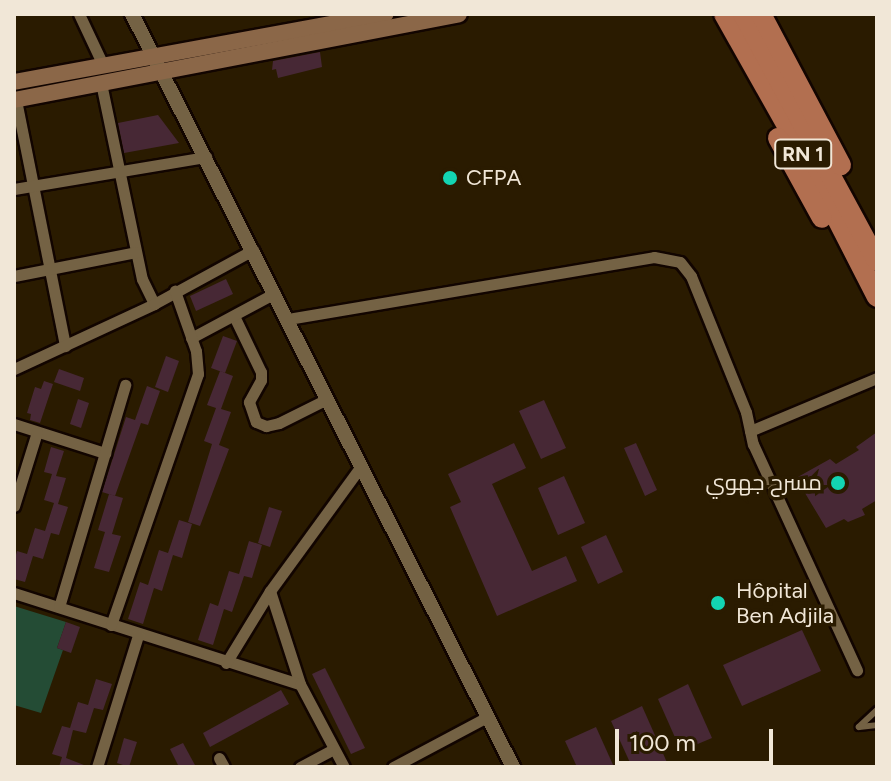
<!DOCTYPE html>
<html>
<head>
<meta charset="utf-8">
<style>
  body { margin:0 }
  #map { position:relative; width:891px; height:781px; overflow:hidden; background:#2a1b00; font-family:Figtree,Cairo,sans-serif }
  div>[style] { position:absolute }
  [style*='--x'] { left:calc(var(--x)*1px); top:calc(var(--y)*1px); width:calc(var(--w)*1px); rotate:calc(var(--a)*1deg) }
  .green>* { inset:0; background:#244c35 }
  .building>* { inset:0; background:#472835 }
  .roads { filter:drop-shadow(2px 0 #120500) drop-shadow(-2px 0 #120500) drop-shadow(0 2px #120500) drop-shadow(0 -2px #120500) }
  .service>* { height:6px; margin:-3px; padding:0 3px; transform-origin:3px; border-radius:3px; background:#746244 }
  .minor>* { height:11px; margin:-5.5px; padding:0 5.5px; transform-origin:5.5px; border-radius:5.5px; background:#746244 }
  .tertiary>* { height:14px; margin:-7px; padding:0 7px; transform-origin:7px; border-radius:7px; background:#746244 }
  .secondary>* { height:16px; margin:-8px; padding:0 8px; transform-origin:8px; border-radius:8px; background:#8b6748 }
  .trunk>* { height:20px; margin:-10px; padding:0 10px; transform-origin:10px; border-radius:10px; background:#b26f50 }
  .dots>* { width:22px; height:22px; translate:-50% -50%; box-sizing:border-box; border:4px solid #2a1b00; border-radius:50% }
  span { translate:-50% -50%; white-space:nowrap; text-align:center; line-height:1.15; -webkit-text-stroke:7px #2a1b00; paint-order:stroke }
  .shield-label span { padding:2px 6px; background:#2a1b00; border:2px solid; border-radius:6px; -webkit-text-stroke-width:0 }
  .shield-label { font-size:20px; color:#f1e7d7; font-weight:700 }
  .poi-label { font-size:22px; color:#f1e7d7 }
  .left { translate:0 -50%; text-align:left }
  .right { translate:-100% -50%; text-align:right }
  .frame { position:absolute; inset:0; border:16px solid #f1e7d7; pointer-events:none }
  .scale { position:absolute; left:615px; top:729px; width:158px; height:36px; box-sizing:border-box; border:4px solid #f1e7d7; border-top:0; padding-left:10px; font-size:24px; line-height:28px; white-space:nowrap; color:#f1e7d7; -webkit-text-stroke:6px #2a1b00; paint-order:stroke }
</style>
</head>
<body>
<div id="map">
  <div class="green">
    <div style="clip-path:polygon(14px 606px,66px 622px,57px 648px,63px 650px,41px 713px,14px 705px)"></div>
  </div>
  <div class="building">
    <div style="clip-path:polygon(320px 52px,322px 67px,278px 78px,276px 69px,272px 70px,273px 61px)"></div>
    <div style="clip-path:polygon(158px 115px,179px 143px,124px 153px,118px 123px)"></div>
    <div style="clip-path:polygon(226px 279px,233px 294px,196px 311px,190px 296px)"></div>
    <div style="clip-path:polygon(223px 336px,237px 341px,225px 373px,211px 368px)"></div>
    <div style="clip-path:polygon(166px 356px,179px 361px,168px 392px,155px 387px)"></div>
    <div style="clip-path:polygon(59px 369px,84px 378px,80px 391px,54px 382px)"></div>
    <div style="clip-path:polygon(220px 371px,233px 376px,221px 409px,231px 412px,219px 445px,229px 449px,200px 526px,188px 522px,212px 444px,204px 441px,216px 408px,207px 405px)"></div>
    <div style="clip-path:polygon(44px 381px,53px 384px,40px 423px,30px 420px,31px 414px,27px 413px,35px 387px,41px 389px)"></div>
    <div style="clip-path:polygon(147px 386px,160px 391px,148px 425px,141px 423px,115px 496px,102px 492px,126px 417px,135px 420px)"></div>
    <div style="clip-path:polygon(78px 399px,89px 403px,81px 428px,70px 424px)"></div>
    <div style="clip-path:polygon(544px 400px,566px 448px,541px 459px,519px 411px)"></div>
    <div style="clip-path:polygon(877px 432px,877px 500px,862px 509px,865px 515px,848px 522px,844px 519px,826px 528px,796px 478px,830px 459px,836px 464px,859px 450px,856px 447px)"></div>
    <div style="clip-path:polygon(514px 443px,526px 468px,492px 484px,532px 571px,566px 556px,577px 581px,497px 616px,450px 507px,461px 502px,448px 474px)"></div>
    <div style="clip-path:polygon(636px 443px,657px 490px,645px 496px,624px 448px)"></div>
    <div style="clip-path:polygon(51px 447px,64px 451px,56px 476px,66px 478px,58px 504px,68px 507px,59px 535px,51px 533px,43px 559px,33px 556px,25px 582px,14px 579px,14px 562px,17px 551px,27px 554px,35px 528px,45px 531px,54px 503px,44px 500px,52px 474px,44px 472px)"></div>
    <div style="clip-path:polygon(564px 476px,585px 523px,558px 535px,538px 488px)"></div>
    <div style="clip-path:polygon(109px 494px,123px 498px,112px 534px,121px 536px,109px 572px,94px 568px,105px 532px,98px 530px)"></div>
    <div style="clip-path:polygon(269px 507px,282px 511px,270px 547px,258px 543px)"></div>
    <div style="clip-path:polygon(179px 520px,192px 524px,182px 558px,173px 555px,162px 591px,154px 588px,143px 624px,128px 619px,140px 582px,148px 585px,159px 550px,168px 553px)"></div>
    <div style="clip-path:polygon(606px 535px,623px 572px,598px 584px,581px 547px)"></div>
    <div style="clip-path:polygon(249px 541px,262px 545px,252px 578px,244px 576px,232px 612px,224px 609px,213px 645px,198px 640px,210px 603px,218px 606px,229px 571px,239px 574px)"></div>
    <div style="clip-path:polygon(66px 622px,80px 627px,71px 653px,57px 648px)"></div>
    <div style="clip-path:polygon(802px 630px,821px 671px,742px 706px,723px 665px)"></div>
    <div style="clip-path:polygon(325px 668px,365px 748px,351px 754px,312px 674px)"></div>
    <div style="clip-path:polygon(96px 679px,112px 684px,103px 710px,94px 708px,86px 733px,73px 730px,66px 758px,89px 767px,59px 767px,62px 757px,52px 754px,62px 726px,70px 728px,78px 702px,88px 705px)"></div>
    <div style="clip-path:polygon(688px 684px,712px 738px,681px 751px,658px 699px)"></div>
    <div style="clip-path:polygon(281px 690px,289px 704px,210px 747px,203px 733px)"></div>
    <div style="clip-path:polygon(642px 706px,669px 767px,632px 767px,611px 721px)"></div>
    <div style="clip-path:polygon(596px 727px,614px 767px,577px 767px,565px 741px)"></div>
    <div style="clip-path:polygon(124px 738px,137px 742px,129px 767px,117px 763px)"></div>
    <div style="clip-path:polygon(183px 743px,196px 767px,179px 767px,170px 749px)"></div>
  </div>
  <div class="roads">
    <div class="service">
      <div style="--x:877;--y:710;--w:25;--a:137"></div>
      <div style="--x:859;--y:727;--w:18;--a:-6"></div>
    </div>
    <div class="minor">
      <div style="--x:79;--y:14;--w:56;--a:64.8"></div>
      <div style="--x:101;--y:83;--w:200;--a:78.2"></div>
      <div style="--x:142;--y:279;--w:28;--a:64"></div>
      <div style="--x:16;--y:100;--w:251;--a:78.7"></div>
      <div style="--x:14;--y:189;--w:195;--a:-9.5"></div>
      <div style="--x:14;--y:276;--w:124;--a:-11.1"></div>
      <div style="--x:234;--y:316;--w:62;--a:64.3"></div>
      <div style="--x:261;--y:372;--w:8;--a:90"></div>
      <div style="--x:261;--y:380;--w:25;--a:119"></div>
      <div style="--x:249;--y:402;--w:21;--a:71"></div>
      <div style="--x:256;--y:422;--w:11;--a:22"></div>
      <div style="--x:266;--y:426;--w:13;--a:-13"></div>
      <div style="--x:279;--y:423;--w:54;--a:-26.6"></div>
      <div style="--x:288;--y:319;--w:371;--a:-9.6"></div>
      <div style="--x:654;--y:257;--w:26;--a:11"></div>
      <div style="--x:680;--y:262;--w:18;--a:52"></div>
      <div style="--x:691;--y:276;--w:147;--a:68"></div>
      <div style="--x:746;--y:412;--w:33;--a:78"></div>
      <div style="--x:753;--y:444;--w:249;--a:65.3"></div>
      <div style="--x:191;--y:338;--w:95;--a:-28.2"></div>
      <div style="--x:14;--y:369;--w:154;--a:-24.9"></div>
      <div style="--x:154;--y:304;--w:113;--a:-28.6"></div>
      <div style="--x:14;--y:424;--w:96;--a:17.7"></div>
      <div style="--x:750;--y:431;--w:138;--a:-22.7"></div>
      <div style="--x:14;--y:506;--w:77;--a:-72.7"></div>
      <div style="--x:270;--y:591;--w:98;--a:72.1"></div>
      <div style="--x:14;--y:593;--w:300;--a:17.7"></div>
      <div style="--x:300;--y:684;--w:94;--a:62.1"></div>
      <div style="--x:59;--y:607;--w:232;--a:-73.4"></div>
      <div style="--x:111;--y:625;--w:266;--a:-70.9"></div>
      <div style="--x:198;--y:374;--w:23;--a:-95"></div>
      <div style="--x:196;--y:351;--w:64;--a:-109.3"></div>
      <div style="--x:226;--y:663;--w:84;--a:-58.6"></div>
      <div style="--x:270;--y:591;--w:155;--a:-53.9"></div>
      <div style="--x:219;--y:758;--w:10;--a:61"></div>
      <div style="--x:97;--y:767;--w:138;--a:-72.7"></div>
      <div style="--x:300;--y:767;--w:38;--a:-28"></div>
      <div style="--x:393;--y:767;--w:106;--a:-28"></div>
    </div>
    <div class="tertiary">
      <div style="--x:132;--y:14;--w:844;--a:63.16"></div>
    </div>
    <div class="secondary">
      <div style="--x:14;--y:82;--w:378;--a:-10.4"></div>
      <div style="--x:14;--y:100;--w:453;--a:-10.9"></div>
    </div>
    <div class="trunk">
      <div style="--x:724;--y:14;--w:181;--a:60.6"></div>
      <div style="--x:813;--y:172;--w:140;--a:62.9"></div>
      <div style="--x:743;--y:14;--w:281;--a:61.5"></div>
      <div style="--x:761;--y:14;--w:171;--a:62.1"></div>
      <div style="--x:778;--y:138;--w:91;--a:61.2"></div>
    </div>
  </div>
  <div class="dots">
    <div style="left:450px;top:178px;background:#13d5b3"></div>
    <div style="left:838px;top:483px;background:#13d5b3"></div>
    <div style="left:718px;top:603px;background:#13d5b3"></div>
  </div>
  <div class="shield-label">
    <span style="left:803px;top:154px">RN 1</span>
  </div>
  <div class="poi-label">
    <span class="left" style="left:466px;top:178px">CFPA</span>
    <span class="right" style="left:822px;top:483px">مسرح جهوي</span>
    <span class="left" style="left:736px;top:603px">Hôpital<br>Ben Adjila</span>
  </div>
  <div class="frame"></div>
  <div class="scale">100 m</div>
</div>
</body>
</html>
